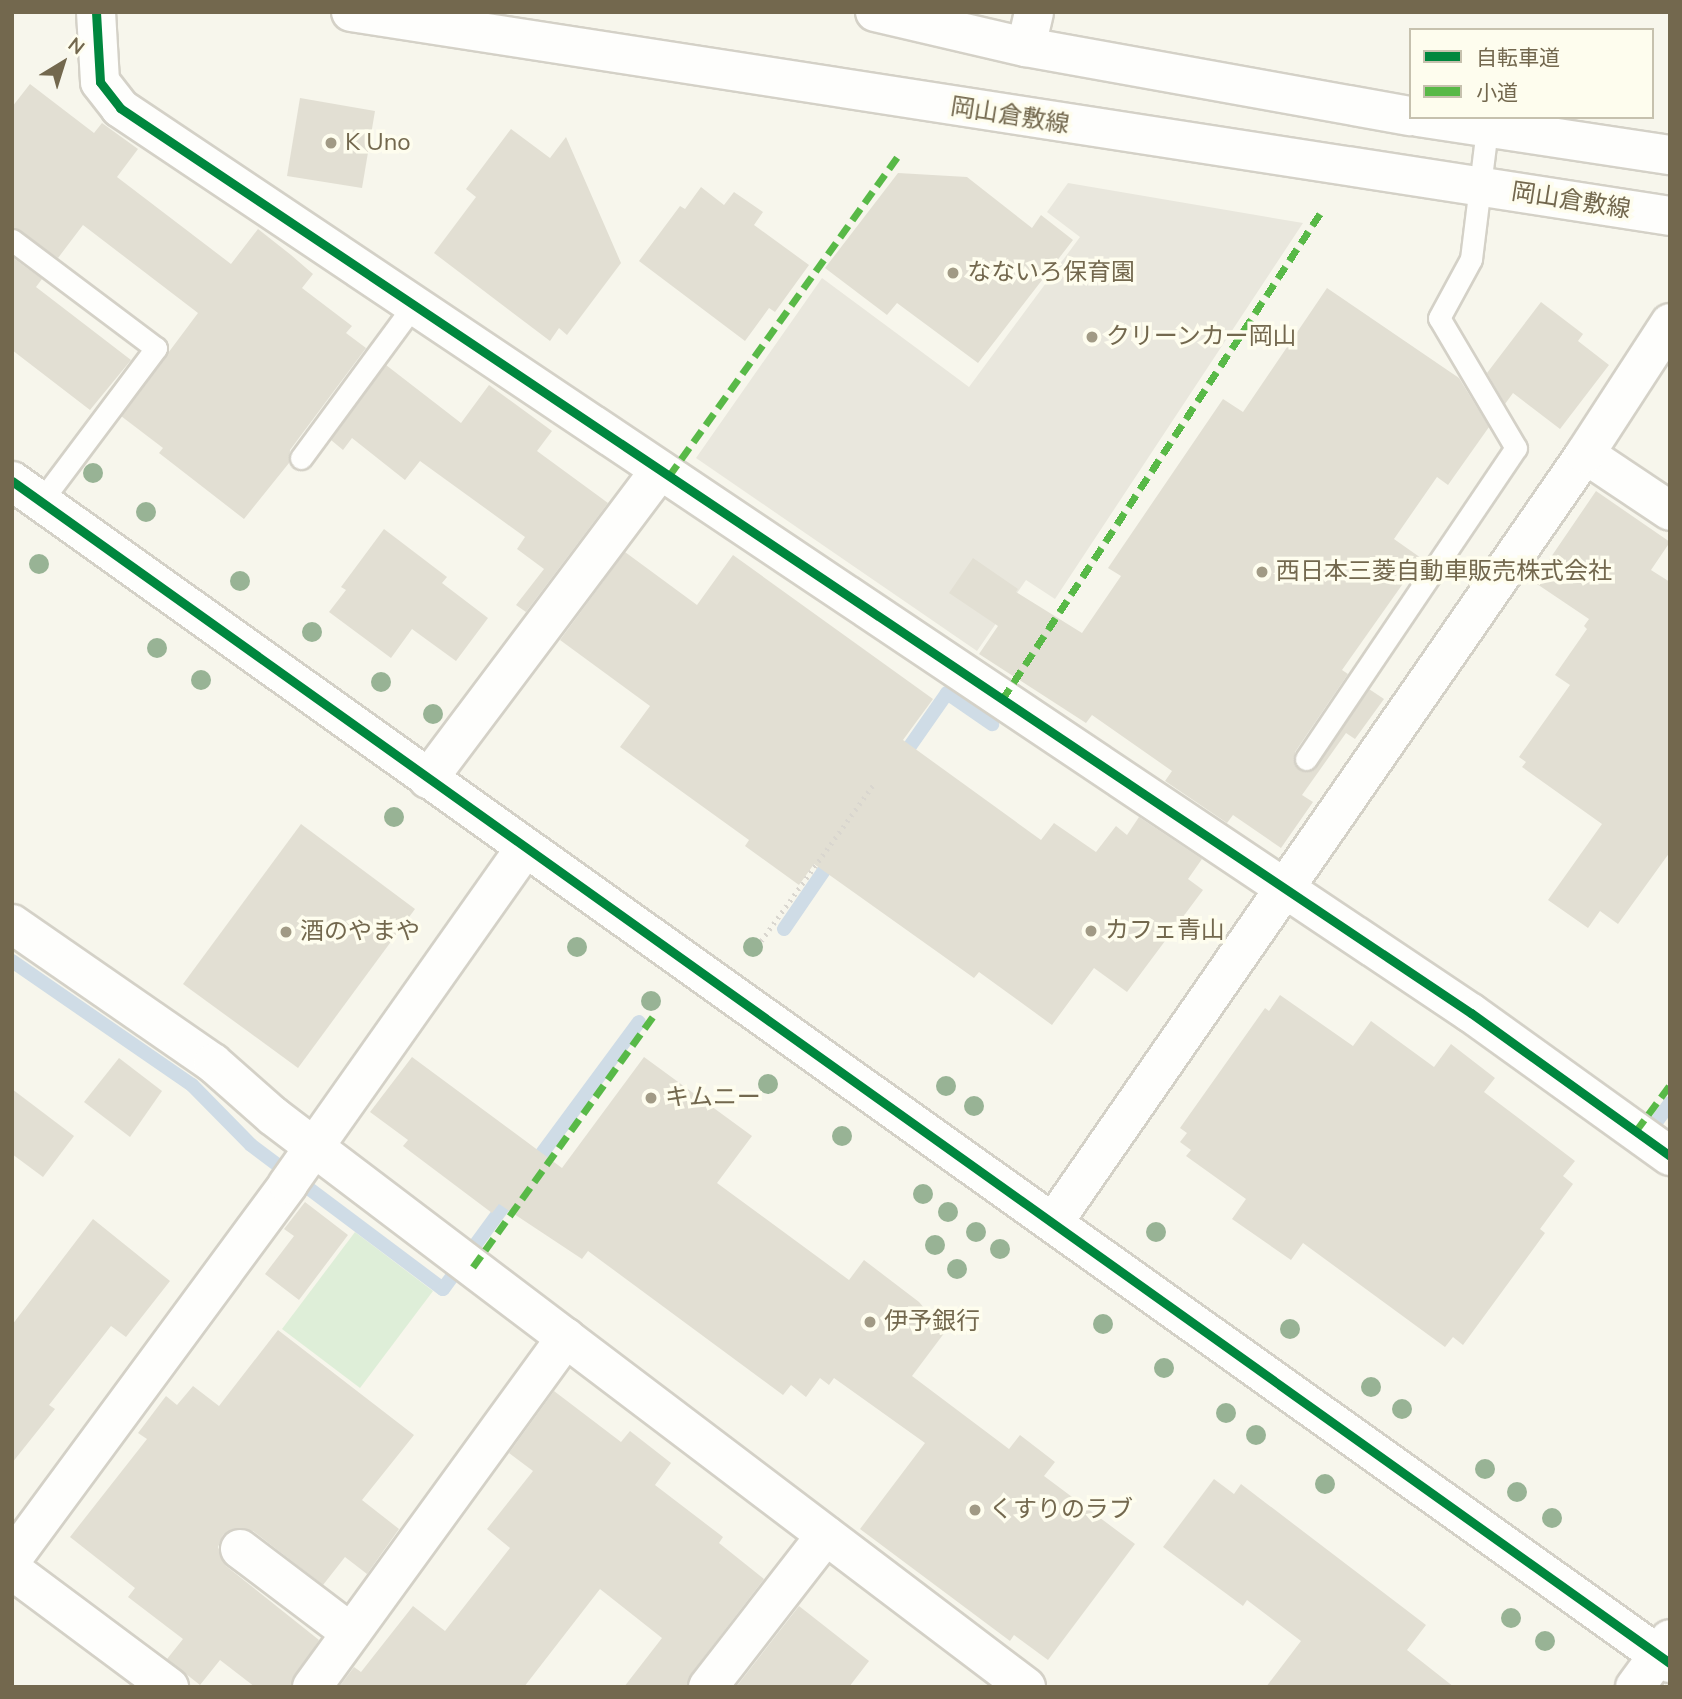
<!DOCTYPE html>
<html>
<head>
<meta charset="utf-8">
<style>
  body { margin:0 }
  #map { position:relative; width:1682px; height:1699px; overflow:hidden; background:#f7f6ec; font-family:"Nunito Sans","Noto Sans JP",sans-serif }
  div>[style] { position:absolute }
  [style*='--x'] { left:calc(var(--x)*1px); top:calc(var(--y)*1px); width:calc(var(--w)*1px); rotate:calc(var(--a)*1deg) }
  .industrial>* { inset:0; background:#e9e7dd }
  .green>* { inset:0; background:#deeed8 }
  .stream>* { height:14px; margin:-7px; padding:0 7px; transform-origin:7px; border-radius:7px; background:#cfdce6 }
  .building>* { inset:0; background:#e2dfd3 }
  .path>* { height:4.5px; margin-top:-2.25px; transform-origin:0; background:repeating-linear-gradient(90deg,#d9d6cf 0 2px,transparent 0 7px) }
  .roads { filter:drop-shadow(2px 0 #d4d1c7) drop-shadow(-2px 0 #d4d1c7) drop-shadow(0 2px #d4d1c7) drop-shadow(0 -2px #d4d1c7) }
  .lane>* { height:21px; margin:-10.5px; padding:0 10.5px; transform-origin:10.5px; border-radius:10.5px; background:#fefefc }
  .street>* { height:38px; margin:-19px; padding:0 19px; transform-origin:19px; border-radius:19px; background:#fefefc }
  .secondary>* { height:38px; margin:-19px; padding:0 19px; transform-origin:19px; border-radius:19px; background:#fefefc }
  .quiet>* { height:7px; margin-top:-3.5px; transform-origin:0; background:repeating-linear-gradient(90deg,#58b947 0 14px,transparent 0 21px) }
  .cycleway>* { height:9px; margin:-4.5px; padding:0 4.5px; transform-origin:4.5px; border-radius:4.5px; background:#00873e }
  .trees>* { width:20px; height:20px; margin:-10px; border-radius:50%; background:#98b395 }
  .dots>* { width:19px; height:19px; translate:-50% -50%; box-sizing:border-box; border:4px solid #fefdee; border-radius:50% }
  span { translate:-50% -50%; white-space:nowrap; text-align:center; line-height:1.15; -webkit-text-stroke:7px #fefdee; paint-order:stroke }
  .street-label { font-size:24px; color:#73684e }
  .poi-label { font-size:24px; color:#73684e }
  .left { translate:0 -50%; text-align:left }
  .frame { position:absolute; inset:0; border:14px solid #73684e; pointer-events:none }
  .legend { position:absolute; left:1409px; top:28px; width:245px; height:91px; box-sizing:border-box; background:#fefdee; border:2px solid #c6c1ae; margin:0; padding:9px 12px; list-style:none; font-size:21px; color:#73684e }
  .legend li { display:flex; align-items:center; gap:14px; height:35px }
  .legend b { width:35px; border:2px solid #c6c1ae }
  .north { position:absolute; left:28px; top:28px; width:70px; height:70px; -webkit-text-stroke:5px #fefdee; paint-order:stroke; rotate:38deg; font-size:19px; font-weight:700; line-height:28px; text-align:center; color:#73684e }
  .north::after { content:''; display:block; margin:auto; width:24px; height:32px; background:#73684e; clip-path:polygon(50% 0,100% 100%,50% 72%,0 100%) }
</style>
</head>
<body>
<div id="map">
  <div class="industrial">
    <div style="clip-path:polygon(1068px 183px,1303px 223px,1055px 599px,1026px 580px,977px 651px,696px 458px,822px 278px,969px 387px,1080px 237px,1047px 212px)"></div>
  </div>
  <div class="green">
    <div style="clip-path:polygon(355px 1232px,433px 1291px,360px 1388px,282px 1329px)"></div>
  </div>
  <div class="stream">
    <div style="--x:901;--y:759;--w:80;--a:-55.1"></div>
    <div style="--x:947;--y:693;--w:55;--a:34.6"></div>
    <div style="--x:784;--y:929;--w:88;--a:-55.6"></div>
    <div style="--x:12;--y:961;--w:219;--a:34.6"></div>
    <div style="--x:192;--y:1085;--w:84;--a:45.5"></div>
    <div style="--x:251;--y:1145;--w:240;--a:36.9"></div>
    <div style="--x:443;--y:1289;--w:120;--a:-53.8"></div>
    <div style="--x:1652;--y:1128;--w:31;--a:-54"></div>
    <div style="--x:532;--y:1167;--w:180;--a:-53.6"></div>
  </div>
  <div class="building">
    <div style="clip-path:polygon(30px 84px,94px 133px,102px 123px,138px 149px,117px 177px,231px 264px,258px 229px,291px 255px,313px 274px,302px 288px,352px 326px,346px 333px,366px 348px,290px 450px,289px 463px,244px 519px,159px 453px,163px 448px,121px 416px,198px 313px,83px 225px,58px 258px,12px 227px,12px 107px)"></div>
    <div style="clip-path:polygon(300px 98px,375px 111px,362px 188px,287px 176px)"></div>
    <div style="clip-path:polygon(511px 129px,550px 158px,566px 137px,621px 263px,567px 335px,559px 328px,550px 341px,434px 253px,476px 197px,466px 189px)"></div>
    <div style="clip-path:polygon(898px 173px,967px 177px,1032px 228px,1041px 215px,1073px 240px,978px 363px,897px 303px,887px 315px,825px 268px)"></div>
    <div style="clip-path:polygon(701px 187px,724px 205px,734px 192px,763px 212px,754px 225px,809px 265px,775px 312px,769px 308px,745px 341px,639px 261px,680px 206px,685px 209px)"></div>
    <div style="clip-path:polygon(12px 257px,42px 279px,36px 287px,131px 360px,90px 410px,12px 350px)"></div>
    <div style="clip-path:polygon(1327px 288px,1459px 378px,1489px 427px,1448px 485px,1437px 477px,1394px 539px,1421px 558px,1342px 670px,1348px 674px,1295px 752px,1295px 765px,1304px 772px,1316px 767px,1369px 689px,1384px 699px,1355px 739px,1346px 733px,1302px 795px,1313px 802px,1281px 848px,1233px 815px,1227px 823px,1165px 781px,1172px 771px,1092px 715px,1086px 723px,979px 654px,998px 626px,949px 593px,973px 558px,1018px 589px,1016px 592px,1082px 633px,1121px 576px,1108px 568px,1223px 399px,1243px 412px)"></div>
    <div style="clip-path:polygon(1541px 302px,1583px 334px,1578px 341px,1609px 365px,1560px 429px,1513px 393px,1505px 404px,1487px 373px)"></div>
    <div style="clip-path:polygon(386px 365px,461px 423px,489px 385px,552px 431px,537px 451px,608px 503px,526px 612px,516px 605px,544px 569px,517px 549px,525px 537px,420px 461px,405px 480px,352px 438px,343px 450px,331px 440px)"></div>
    <div style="clip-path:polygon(1596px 491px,1670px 542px,1651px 570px,1670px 582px,1670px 852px,1618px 924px,1600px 911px,1588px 928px,1548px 900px,1602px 824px,1522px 767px,1526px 762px,1519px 757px,1570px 685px,1555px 675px,1587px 629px,1584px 626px,1589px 619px,1534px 582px)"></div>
    <div style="clip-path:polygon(384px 529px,447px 577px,442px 583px,488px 618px,456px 661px,412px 629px,391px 658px,329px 612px,346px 590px,341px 587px)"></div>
    <div style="clip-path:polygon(625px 552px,697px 605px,733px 555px,933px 699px,903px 740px,1041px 840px,1054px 823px,1096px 852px,1116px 826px,1127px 835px,1139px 817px,1202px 859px,1188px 879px,1203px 890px,1127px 992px,1094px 968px,1052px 1025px,979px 972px,974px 978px,814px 864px,799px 885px,745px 846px,749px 840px,620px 747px,650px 706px,560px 640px)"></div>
    <div style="clip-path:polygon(301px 824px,415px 909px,298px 1068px,183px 984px)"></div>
    <div style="clip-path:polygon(1280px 995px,1353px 1046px,1371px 1021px,1434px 1067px,1451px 1044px,1495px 1078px,1484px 1092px,1575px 1161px,1563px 1176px,1573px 1184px,1540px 1229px,1545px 1233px,1463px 1345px,1453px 1337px,1445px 1347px,1303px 1243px,1291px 1260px,1232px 1219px,1246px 1199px,1186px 1156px,1191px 1150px,1180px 1142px,1187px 1133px,1180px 1128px,1265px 1008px,1269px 1011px)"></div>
    <div style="clip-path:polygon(412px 1057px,562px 1168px,644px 1057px,752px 1136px,717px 1183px,849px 1280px,864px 1260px,919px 1302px,945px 1332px,912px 1376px,1009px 1449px,1020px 1435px,1055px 1462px,1044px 1476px,1135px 1544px,1048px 1660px,1014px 1635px,1010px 1641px,860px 1529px,925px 1443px,834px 1378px,829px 1385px,820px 1378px,806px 1397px,791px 1385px,783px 1395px,588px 1251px,582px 1259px,499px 1204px,492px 1213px,403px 1146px,408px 1140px,370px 1112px)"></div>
    <div style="clip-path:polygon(119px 1058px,162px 1091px,130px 1137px,84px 1102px)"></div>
    <div style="clip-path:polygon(12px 1089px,74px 1136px,43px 1177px,12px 1154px)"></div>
    <div style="clip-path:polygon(305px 1202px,348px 1235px,299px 1300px,265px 1274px,294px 1236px,284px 1229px)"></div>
    <div style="clip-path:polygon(93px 1219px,170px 1281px,126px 1337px,111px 1326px,49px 1405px,55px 1409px,12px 1463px,12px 1325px)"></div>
    <div style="clip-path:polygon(278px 1330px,414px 1435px,362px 1500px,399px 1529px,367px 1574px,345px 1557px,323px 1585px,253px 1531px,232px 1529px,223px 1535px,218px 1547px,226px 1566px,319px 1640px,290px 1687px,255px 1687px,220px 1660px,200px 1685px,167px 1659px,183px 1639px,128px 1597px,135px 1588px,70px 1537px,147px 1439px,138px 1433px,166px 1396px,177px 1405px,193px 1386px,219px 1406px)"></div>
    <div style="clip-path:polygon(554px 1391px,621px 1442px,630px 1431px,671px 1463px,655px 1485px,723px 1537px,719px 1543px,764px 1579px,691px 1674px,687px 1687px,624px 1687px,662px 1638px,600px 1589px,524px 1687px,339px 1687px,354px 1667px,361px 1672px,413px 1606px,445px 1631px,510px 1548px,487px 1529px,533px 1471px,509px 1453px)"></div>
    <div style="clip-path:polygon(1214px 1479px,1234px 1494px,1241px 1484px,1426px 1625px,1407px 1650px,1454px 1687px,1266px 1687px,1301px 1641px,1247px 1600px,1243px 1606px,1163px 1547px)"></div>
    <div style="clip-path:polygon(799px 1606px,869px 1661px,849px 1687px,736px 1687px)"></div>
  </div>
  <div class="path">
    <div style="--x:761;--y:941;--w:192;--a:-54.3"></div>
  </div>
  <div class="roads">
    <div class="lane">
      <div style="--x:12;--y:240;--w:180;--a:36.9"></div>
      <div style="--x:156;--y:348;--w:191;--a:126.9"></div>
      <div style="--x:301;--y:458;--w:190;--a:-53.6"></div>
      <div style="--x:1306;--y:759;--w:375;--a:-56"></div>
      <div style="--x:1516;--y:448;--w:151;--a:-120.6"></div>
      <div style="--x:1439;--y:318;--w:67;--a:-61.5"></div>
      <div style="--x:1471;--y:259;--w:132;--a:-83"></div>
    </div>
    <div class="street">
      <div style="--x:96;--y:12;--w:70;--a:86.7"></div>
      <div style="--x:100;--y:82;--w:33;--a:52"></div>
      <div style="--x:120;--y:108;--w:1626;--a:33.82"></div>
      <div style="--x:1471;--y:1013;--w:245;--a:35.7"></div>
      <div style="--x:1026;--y:47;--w:36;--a:-77"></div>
      <div style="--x:1585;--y:454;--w:102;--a:33.8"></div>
      <div style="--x:428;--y:779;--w:386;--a:-53.1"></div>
      <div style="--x:12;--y:924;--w:244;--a:34.7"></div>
      <div style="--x:213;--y:1063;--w:80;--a:41.5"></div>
      <div style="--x:273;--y:1116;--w:945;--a:37.17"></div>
      <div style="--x:1053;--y:1223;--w:935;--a:-55.32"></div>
      <div style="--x:1585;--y:454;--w:156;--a:-57"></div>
      <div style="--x:240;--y:1549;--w:139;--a:37.1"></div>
      <div style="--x:12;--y:1559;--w:466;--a:-53.6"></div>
      <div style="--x:288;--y:1184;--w:411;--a:-54.8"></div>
      <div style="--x:12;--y:1570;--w:196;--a:36.7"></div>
      <div style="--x:312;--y:1687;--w:432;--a:-54"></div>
      <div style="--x:708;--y:1687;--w:192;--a:-52.2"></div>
      <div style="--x:1635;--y:1687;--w:59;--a:-53.9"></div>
    </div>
    <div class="secondary">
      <div style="--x:351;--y:12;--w:1335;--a:8.79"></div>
      <div style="--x:875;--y:12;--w:155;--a:13.1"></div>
      <div style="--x:1026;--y:47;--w:391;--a:10.2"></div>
      <div style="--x:1418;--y:117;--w:255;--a:8.6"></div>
      <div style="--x:12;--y:481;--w:2036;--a:35.49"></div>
    </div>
  </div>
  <div class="quiet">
    <div style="--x:669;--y:476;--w:392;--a:-54.4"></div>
    <div style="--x:1002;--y:700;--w:587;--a:-56.82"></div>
    <div style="--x:1636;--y:1131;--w:57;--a:-53.5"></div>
    <div style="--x:473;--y:1267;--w:312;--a:-54.3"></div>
  </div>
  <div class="cycleway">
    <div style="--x:96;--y:12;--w:70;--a:86.7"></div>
    <div style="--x:100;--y:82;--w:33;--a:52"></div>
    <div style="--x:120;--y:108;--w:1626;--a:33.82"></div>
    <div style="--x:1471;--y:1013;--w:245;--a:35.7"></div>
    <div style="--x:12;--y:481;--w:2036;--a:35.49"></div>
  </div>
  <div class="trees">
    <div style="left:93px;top:473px"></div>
    <div style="left:146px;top:512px"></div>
    <div style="left:39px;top:564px"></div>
    <div style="left:240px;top:581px"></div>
    <div style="left:312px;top:632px"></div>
    <div style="left:157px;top:648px"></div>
    <div style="left:201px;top:680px"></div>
    <div style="left:381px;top:682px"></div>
    <div style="left:433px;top:714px"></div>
    <div style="left:394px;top:817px"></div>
    <div style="left:577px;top:947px"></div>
    <div style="left:753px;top:947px"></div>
    <div style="left:651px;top:1001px"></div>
    <div style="left:768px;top:1084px"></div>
    <div style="left:946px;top:1086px"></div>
    <div style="left:974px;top:1106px"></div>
    <div style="left:842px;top:1136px"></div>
    <div style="left:923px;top:1194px"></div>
    <div style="left:948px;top:1212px"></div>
    <div style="left:976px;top:1232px"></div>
    <div style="left:1156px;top:1232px"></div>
    <div style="left:935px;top:1245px"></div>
    <div style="left:1000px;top:1249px"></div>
    <div style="left:957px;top:1269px"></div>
    <div style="left:1103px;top:1324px"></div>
    <div style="left:1290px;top:1329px"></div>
    <div style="left:1164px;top:1368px"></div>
    <div style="left:1371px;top:1387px"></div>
    <div style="left:1402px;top:1409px"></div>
    <div style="left:1226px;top:1413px"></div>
    <div style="left:1256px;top:1435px"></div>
    <div style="left:1485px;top:1469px"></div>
    <div style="left:1325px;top:1484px"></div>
    <div style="left:1517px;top:1492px"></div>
    <div style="left:1552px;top:1518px"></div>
    <div style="left:1511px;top:1618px"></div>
    <div style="left:1545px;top:1641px"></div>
  </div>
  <div class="dots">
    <div style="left:331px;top:143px;background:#a19a85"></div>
    <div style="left:953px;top:273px;background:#a19a85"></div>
    <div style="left:1092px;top:337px;background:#a19a85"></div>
    <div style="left:1262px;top:572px;background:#a19a85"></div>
    <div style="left:1091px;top:931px;background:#a19a85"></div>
    <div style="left:286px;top:932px;background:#a19a85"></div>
    <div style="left:651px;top:1098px;background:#a19a85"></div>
    <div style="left:870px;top:1322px;background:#a19a85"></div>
    <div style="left:975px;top:1510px;background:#a19a85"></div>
  </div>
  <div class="street-label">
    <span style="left:1010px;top:116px;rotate:9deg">岡山倉敷線</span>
    <span style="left:1571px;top:201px;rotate:9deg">岡山倉敷線</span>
  </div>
  <div class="poi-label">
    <span class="left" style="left:345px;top:143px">K Uno</span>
    <span class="left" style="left:967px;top:273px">なないろ保育園</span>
    <span class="left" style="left:1106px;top:337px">クリーンカー岡山</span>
    <span class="left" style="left:1276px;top:572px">西日本三菱自動車販売株式会社</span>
    <span class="left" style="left:1105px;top:931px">カフェ青山</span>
    <span class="left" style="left:300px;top:932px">酒のやまや</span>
    <span class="left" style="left:665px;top:1098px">キムニー</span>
    <span class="left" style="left:884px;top:1322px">伊予銀行</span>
    <span class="left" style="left:989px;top:1510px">くすりのラブ</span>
  </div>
  <div class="frame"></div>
  <ul class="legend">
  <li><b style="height:9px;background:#00873e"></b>自転車道</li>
  <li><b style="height:9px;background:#58b947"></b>小道</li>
  </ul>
  <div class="north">N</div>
</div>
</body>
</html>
